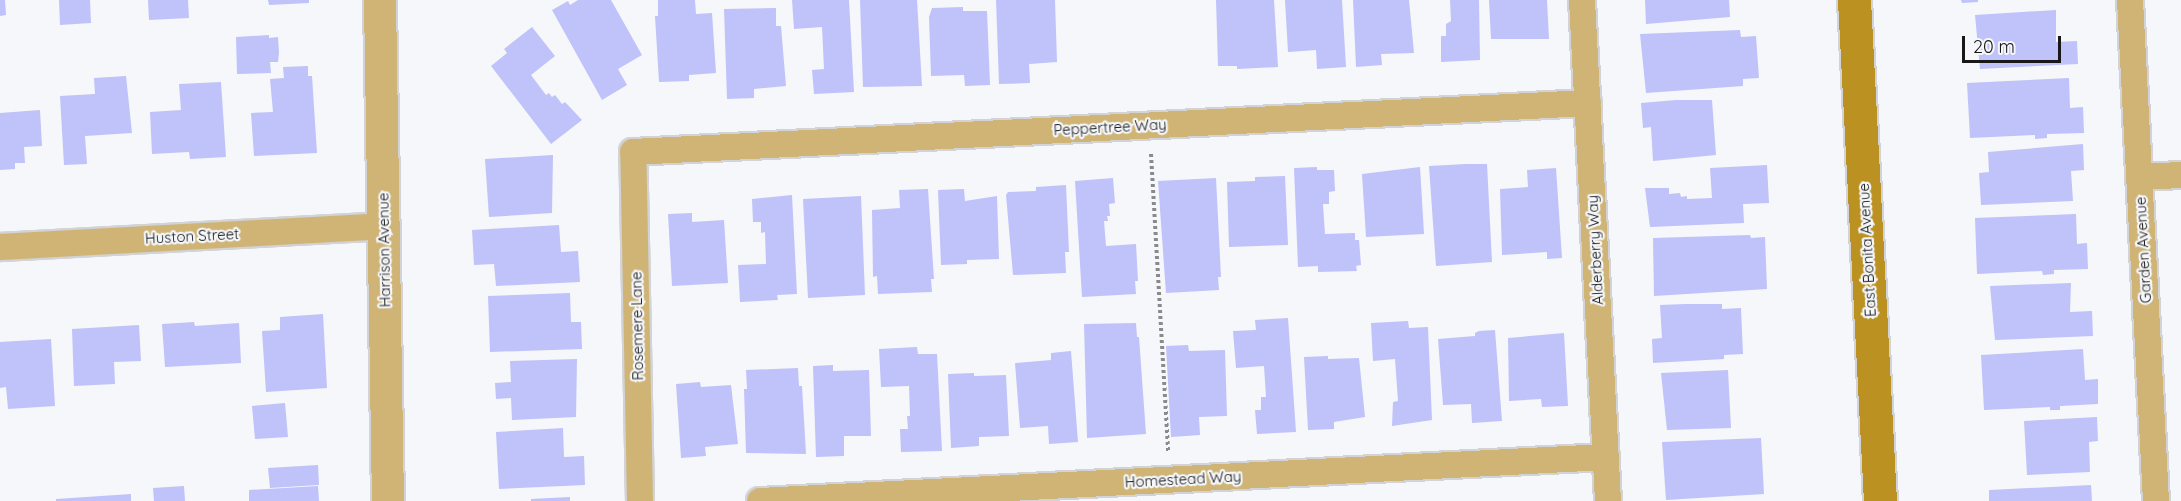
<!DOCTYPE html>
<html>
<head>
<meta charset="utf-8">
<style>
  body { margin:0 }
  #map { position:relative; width:2181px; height:501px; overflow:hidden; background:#f5f7fa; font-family:Quicksand,sans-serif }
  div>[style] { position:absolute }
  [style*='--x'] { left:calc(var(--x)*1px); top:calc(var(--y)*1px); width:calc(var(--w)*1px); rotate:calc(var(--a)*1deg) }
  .building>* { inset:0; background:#c0c2fa }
  .path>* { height:4px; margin-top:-2px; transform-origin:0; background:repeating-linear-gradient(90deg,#898a8c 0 3px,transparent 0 6px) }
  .roads { filter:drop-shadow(2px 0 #d2d3d6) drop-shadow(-2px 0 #d2d3d6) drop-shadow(0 2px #d2d3d6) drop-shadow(0 -2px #d2d3d6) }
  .minor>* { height:26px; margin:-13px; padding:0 13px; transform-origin:13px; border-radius:13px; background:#cfb476 }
  .tertiary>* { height:32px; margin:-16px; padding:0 16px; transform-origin:16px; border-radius:16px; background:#cfb476 }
  .secondary>* { height:33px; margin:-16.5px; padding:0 16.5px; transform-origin:16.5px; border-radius:16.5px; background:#bb9122 }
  span { translate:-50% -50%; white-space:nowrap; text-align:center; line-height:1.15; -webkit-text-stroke:4.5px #f5f7fa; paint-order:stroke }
  .street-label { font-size:15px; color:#181819 }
  .scale { position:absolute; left:1962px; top:36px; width:99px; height:27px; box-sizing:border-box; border:3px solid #181819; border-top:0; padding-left:8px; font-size:18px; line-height:21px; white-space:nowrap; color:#181819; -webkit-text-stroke:4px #f5f7fa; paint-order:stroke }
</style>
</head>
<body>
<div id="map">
  <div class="building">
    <div style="clip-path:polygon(0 0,5px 0,6px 15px,0 16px)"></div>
    <div style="clip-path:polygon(59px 0,90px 0,91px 23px,60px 25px)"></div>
    <div style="clip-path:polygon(148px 0,188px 0,189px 18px,149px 20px)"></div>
    <div style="clip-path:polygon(268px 0,309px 0,309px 3px,269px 5px)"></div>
    <div style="clip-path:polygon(578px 0,611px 0,642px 55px,618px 69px,627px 85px,602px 100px,552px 10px,568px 1px,570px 5px)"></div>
    <div style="clip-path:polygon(658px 0,695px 0,696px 14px,712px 13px,716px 73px,689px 75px,689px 81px,659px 82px,655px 16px,658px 16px)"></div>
    <div style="clip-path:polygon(792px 0,849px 0,854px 92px,814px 94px,812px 70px,824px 69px,822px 27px,794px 29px)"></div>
    <div style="clip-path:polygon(860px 0,917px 0,922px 86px,863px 87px)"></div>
    <div style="clip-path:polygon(996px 0,1055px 0,1057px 62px,1029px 64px,1030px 83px,999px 84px)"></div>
    <div style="clip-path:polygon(1216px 0,1274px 0,1278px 67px,1237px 69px,1237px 66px,1218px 66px)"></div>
    <div style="clip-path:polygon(1285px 0,1342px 0,1346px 67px,1317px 69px,1316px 50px,1288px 52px)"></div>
    <div style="clip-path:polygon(1353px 0,1409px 0,1414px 53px,1381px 54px,1382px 65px,1356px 67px)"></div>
    <div style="clip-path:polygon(1450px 0,1479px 0,1480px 60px,1441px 62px,1441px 36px,1446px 36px,1446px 24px,1451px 21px)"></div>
    <div style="clip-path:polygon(1489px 0,1547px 0,1549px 39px,1491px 39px)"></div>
    <div style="clip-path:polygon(1645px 0,1729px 0,1730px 17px,1646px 24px)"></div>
    <div style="clip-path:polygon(1961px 0,1978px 0,1978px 2px,1962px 3px)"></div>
    <div style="clip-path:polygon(963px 7px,963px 11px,987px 11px,990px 85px,965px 86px,964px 75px,931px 76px,929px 17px,932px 8px)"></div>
    <div style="clip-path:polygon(776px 8px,776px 26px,781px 26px,786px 86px,754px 89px,754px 98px,727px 99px,724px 9px)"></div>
    <div style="clip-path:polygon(2056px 10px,2056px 42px,2077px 41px,2078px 64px,1980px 69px,1975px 15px)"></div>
    <div style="clip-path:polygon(532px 27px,555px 56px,531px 75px,546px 95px,549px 93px,552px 97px,555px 95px,562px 104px,565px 102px,582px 120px,551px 144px,491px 66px,507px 53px,504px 49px)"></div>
    <div style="clip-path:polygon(1740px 30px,1741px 37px,1756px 36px,1759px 78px,1743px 79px,1743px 86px,1646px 93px,1640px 34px)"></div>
    <div style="clip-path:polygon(269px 35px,269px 38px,278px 37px,279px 53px,278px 62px,270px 62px,271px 73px,237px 74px,236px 37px)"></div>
    <div style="clip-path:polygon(308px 66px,308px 76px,312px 76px,317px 153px,254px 156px,251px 113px,273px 112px,270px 79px,284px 78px,283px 67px)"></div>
    <div style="clip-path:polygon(126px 76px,132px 133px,85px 136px,87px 164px,64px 165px,60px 96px,95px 94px,94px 78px)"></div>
    <div style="clip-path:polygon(2069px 78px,2070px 108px,2083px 107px,2084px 133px,2047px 134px,2047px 138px,2035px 139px,2035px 135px,1970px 138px,1967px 83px)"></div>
    <div style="clip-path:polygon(221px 82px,226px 157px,190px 159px,189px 152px,152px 154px,150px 112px,181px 110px,179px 84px)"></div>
    <div style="clip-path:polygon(1676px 100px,1712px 100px,1716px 155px,1653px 161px,1651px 127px,1643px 128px,1641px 103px)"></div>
    <div style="clip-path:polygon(40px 110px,42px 146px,24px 147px,25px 163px,15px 163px,15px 169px,0 170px,0 113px)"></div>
    <div style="clip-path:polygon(2083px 144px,2084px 170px,2071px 171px,2073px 201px,1981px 205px,1979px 173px,1989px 172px,1988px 152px)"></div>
    <div style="clip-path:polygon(553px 155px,552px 213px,489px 217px,485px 159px)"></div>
    <div style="clip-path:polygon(1466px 164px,1487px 164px,1492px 262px,1436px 266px,1429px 166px)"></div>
    <div style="clip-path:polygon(1767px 165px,1769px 203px,1743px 204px,1744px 223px,1650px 227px,1645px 188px,1669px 188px,1669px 194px,1680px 193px,1681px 197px,1687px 196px,1687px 199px,1712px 198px,1710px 168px)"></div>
    <div style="clip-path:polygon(1317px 167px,1317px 170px,1334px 170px,1335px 191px,1329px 192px,1329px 204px,1323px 204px,1325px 234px,1355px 233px,1355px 240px,1359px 240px,1361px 265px,1356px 266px,1357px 271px,1318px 272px,1318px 266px,1298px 267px,1294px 168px)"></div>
    <div style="clip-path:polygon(1420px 167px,1424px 234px,1366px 237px,1362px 174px)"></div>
    <div style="clip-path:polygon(1556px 168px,1562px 258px,1547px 259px,1547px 252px,1502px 255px,1500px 189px,1528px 187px,1527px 170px)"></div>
    <div style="clip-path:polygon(1285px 176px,1288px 245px,1229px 247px,1227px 182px,1255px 181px,1255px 177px)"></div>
    <div style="clip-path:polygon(1113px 178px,1115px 203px,1109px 204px,1110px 216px,1107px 216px,1108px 221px,1104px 221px,1106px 246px,1136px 244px,1138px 281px,1135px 281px,1136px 294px,1082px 297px,1075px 181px)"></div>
    <div style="clip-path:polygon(1216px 178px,1221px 277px,1218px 277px,1219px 290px,1166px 293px,1158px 181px)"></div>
    <div style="clip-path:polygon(1066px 185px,1069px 252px,1065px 252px,1066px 273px,1013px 275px,1006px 195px,1008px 192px,1036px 191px,1036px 187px)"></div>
    <div style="clip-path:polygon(928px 189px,934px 279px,931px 279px,932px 292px,878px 294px,877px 276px,873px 277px,872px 210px,900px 208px,899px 190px)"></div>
    <div style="clip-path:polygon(964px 189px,965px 201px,997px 196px,999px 259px,967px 260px,967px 264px,941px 265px,938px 190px)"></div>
    <div style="clip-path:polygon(792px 195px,797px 294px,777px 295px,778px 300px,740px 302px,738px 265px,766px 264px,765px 232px,761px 233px,761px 222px,753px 222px,752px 199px)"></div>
    <div style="clip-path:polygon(861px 196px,865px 295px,808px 298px,803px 199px)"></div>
    <div style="clip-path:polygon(692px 213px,692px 222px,724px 220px,728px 283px,672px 286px,668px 214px)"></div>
    <div style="clip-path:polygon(2076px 214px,2077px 244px,2087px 243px,2088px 269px,2054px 270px,2054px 274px,2043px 275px,2042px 271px,1977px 274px,1975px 218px)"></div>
    <div style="clip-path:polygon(559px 225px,561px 252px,578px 251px,580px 282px,496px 286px,494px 264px,474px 265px,472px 230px)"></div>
    <div style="clip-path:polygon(1750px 235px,1751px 238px,1765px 237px,1767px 289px,1654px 296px,1653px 238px)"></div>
    <div style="clip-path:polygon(2071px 283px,2070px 312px,2092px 311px,2093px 336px,1995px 340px,1990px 286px)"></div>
    <div style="clip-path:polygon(570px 293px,571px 322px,581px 322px,582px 349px,490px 352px,488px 296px)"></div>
    <div style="clip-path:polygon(1685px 304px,1722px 304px,1722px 309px,1741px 308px,1743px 354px,1724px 355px,1724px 359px,1653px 363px,1652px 339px,1662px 338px,1660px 305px)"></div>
    <div style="clip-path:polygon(323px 314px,327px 388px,266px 392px,262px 331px,280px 330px,280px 317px)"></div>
    <div style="clip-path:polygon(1288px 318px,1296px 432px,1257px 434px,1255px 410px,1261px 410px,1261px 397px,1266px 397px,1264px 366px,1236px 368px,1233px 331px,1256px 330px,1255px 320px)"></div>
    <div style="clip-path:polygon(1408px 321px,1409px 328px,1428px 327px,1432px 420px,1392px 426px,1393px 402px,1398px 401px,1395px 359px,1373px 361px,1371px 323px)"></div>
    <div style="clip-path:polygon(194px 322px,195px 326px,239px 323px,241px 363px,165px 367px,162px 324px)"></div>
    <div style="clip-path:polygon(1136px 323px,1137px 337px,1139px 337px,1146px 434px,1087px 438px,1084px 324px)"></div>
    <div style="clip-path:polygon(139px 325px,141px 361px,114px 362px,115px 384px,74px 386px,72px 329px)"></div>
    <div style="clip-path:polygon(1495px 330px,1502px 421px,1472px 423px,1471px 404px,1443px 405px,1438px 339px,1475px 336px,1475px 333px,1479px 331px)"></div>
    <div style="clip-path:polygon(1564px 333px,1568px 406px,1542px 407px,1541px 399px,1509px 401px,1508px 338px)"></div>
    <div style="clip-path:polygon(51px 339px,55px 406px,8px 409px,6px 387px,0 388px,0 342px)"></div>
    <div style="clip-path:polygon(1188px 345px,1189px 351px,1225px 350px,1227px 416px,1199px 417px,1200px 435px,1171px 437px,1166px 346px)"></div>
    <div style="clip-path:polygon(917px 347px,918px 354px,937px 354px,942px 451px,901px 452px,900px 429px,908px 429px,907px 416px,910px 416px,909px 386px,881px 387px,879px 349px)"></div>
    <div style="clip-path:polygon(2083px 349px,2085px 380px,2098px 379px,2098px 404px,2060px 406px,2060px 410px,2050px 410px,2050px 407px,1984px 410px,1981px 355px)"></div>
    <div style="clip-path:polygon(1071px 351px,1078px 442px,1049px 444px,1048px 426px,1020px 428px,1015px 363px,1051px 360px,1051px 353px)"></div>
    <div style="clip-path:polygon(1328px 356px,1328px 359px,1359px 358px,1365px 417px,1334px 422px,1334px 429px,1308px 430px,1304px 357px)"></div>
    <div style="clip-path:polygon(577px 359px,576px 417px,512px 420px,511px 398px,496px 399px,495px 383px,511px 382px,510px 361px)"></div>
    <div style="clip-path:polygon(833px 365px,833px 371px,869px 370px,871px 436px,844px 436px,844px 456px,816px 457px,813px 366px)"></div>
    <div style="clip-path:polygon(798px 368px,799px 386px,802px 386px,806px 454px,746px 453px,744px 389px,747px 389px,746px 370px)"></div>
    <div style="clip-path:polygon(1728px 370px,1731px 428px,1667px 430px,1661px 373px)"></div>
    <div style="clip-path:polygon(974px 373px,974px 376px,1006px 375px,1009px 436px,979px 437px,979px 446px,951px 448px,948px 374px)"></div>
    <div style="clip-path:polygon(700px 382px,701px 387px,731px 385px,738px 444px,705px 447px,706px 456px,681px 458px,676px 384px)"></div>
    <div style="clip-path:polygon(285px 403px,288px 437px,255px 439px,252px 406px)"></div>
    <div style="clip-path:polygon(2097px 417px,2098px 441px,2089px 442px,2090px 472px,2027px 475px,2024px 421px)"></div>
    <div style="clip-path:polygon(563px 428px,564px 457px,584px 456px,585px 485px,499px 489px,496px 432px)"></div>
    <div style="clip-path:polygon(1761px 438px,1764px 494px,1666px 500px,1662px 442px)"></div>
    <div style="clip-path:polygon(318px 465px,319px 485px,270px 488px,268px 468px)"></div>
    <div style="clip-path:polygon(2091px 485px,2092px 501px,1989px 501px,1989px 490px)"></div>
    <div style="clip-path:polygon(184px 486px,185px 501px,154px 501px,153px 488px)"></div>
    <div style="clip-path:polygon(318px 486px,319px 501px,249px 501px,249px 490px)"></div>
    <div style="clip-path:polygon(131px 494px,131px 501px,56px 501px,56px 499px)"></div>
    <div style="clip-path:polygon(570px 497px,570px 501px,531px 501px,531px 499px)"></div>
  </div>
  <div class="path">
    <div style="--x:1151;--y:154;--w:298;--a:86.7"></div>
  </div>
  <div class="roads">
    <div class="minor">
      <div style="--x:1582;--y:0;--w:502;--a:87.03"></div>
      <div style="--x:2130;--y:0;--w:502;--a:87.03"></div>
      <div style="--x:2139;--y:177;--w:42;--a:-2.7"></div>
      <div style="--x:0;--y:247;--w:384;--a:-3.1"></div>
      <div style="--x:640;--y:501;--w:349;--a:-91.1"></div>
      <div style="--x:633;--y:152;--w:956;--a:-2.94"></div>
      <div style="--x:760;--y:501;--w:847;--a:-2.98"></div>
    </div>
    <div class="tertiary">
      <div style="--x:380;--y:0;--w:501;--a:89.09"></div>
    </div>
    <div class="secondary">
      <div style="--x:1854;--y:0;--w:502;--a:87.03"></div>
    </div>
  </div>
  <div class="street-label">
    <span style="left:1110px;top:127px;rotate:-3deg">Peppertree Way</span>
    <span style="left:192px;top:236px;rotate:-3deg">Huston Street</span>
    <span style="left:384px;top:250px;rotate:-91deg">Harrison Avenue</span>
    <span style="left:1595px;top:250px;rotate:-93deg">Alderberry Way</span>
    <span style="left:1867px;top:250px;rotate:-93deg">East Bonita Avenue</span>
    <span style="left:2143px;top:250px;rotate:-93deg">Garden Avenue</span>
    <span style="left:637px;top:326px;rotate:-91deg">Rosemere Lane</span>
    <span style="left:1183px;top:479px;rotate:-3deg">Homestead Way</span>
  </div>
  <div class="scale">20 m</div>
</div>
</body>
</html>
